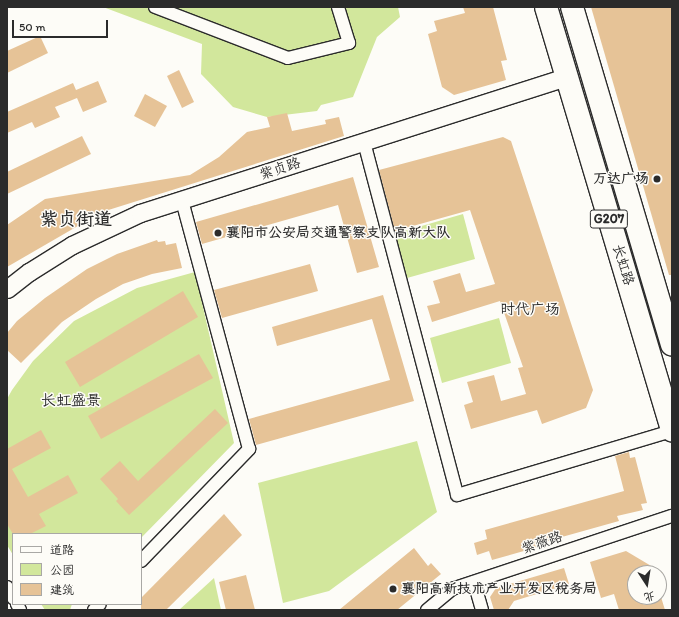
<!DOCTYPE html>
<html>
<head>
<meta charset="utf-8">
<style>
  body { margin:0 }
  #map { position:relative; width:679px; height:617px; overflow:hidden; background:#fdfcf7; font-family:Itim,"LXGW WenKai TC",sans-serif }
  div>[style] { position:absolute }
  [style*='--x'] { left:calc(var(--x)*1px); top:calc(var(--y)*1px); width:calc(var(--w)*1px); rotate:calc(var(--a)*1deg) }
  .green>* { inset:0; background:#d2e79c }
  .building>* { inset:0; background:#e6c397 }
  .roads { filter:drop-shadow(1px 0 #2b2b2b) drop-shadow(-1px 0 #2b2b2b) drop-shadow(0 1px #2b2b2b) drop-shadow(0 -1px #2b2b2b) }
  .street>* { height:12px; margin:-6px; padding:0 6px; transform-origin:6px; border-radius:6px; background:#fdfcf7 }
  .secondary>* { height:17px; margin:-8.5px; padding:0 8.5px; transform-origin:8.5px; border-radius:8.5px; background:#fdfcf7 }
  .highway>* { height:22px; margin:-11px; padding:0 11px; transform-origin:11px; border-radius:11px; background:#fdfcf7 }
  .dots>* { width:11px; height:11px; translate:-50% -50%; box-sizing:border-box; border:2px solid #fdfcf7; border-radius:50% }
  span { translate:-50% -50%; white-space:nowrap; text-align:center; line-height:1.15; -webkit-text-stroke:3px #fdfcf7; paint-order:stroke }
  .shield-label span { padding:1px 3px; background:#fdfcf7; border:1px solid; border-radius:3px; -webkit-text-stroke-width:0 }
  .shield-label { font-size:13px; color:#2b2b2b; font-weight:700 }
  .street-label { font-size:14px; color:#2b2b2b }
  .poi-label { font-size:14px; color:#2b2b2b; font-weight:700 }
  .right { translate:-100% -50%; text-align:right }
  .left { translate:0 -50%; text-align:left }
  .neighbourhood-label { font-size:15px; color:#2b2b2b }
  .district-label { font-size:18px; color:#2b2b2b; font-weight:700 }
  .frame { position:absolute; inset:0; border:8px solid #2b2b2b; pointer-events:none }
  .legend { position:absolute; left:12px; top:533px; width:130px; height:72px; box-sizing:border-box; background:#fdfcf7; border:1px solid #a9a8a5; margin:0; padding:5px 7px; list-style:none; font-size:12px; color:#2b2b2b }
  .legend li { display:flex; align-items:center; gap:8px; height:20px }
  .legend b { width:20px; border:1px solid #a9a8a5 }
  .north { position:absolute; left:627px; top:565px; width:40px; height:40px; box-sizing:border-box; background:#fdfcf7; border:1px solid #a9a8a5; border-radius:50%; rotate:168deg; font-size:11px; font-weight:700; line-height:16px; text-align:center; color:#2b2b2b }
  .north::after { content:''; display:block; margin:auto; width:14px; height:18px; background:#2b2b2b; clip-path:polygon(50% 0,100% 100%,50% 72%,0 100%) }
  .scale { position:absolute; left:12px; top:20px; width:96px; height:18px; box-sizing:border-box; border:2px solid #2b2b2b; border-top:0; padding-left:5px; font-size:12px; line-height:14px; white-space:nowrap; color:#2b2b2b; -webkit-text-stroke:3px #fdfcf7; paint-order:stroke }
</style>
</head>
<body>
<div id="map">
  <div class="green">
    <div style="clip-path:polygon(103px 7px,398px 7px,400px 17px,377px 37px,353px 97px,321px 105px,317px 111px,267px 117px,233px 107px,201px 74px,202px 44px)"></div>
    <div style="clip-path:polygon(463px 214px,475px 259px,407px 278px,394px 234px)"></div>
    <div style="clip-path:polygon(195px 272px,234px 443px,141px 538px,141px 534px,13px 534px,13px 555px,7px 545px,7px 399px,12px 390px,33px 361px,74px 321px,137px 288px)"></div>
    <div style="clip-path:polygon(499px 318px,511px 363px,442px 383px,430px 338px)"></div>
    <div style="clip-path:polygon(417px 441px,437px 512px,329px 591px,283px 603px,258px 483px)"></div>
    <div style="clip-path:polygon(214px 578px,221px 610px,179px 610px)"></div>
    <div style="clip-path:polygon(41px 604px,72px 604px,70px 610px,45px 610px)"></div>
  </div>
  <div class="building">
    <div style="clip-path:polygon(463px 7px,493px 7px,507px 60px,501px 61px,506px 80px,454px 95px,442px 87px,428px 34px,437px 31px,434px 21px,465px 13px)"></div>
    <div style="clip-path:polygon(591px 7px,672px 7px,672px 275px,669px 275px)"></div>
    <div style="clip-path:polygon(40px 36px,48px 53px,7px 73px,7px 51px)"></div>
    <div style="clip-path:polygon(179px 70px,194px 102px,182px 108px,167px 76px)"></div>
    <div style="clip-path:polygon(98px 81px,107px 102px,83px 112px,77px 98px,55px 107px,60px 117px,35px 128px,32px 122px,7px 133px,7px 112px,73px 83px,76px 90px)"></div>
    <div style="clip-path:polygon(145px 94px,167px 106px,155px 127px,134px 116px)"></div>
    <div style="clip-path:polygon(287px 113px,292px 131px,326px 124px,325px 120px,339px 117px,344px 136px,102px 212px,7px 267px,7px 225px,45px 199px,190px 175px,219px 157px,247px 132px,270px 127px,267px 117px)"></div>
    <div style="clip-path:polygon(82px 136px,91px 154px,7px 194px,7px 172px)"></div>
    <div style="clip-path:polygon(503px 137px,511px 141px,593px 390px,586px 408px,542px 424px,537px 410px,471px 429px,464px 405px,473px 402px,467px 382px,494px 375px,501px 401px,526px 394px,518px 368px,523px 367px,500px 301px,432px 322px,427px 306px,440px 303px,433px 281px,460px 273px,466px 292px,495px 284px,470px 210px,395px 231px,379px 170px)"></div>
    <div style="clip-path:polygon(353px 177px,379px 267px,357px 273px,338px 205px,202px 244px,196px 222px)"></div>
    <div style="clip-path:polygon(157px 240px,158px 242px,165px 241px,166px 245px,176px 243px,182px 268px,152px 274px,123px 284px,96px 299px,62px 322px,21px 363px,7px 350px,7px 333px,17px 321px,45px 298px,87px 269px,117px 254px)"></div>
    <div style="clip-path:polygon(310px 264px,318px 291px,222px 318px,214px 290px)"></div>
    <div style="clip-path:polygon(183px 291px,198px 317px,80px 387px,65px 362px)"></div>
    <div style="clip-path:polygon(383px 295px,414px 401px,256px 445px,249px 419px,390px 380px,372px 319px,277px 346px,272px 327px)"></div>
    <div style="clip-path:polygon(199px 354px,213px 378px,101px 439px,88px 416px)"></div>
    <div style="clip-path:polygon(215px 409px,228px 423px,129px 515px,116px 501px,118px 499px,100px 479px,120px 461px,138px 481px)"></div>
    <div style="clip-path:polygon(41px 430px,51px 448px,12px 469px,28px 497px,68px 475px,78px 493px,39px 514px,46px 526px,30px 534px,13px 534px,7px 524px,7px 449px)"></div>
    <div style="clip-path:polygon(629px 452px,630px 458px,635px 457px,647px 503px,641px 504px,643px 510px,617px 516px,619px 521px,544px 542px,545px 545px,492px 560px,489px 551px,477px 555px,474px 543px,487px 539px,485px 530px,624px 491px,615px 456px)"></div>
    <div style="clip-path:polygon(224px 514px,242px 535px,166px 610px,141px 610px,141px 598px)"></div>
    <div style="clip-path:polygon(414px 548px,428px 566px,431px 563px,441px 574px,397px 610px,339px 610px)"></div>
    <div style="clip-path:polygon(626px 551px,663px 573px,635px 573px,635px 597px,661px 597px,665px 610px,619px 610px,614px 594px,601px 598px,590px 562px)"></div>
    <div style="clip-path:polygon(564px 568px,569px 584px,514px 601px,508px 610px,494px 610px,490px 597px,496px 588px)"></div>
    <div style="clip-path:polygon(246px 575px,255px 610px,226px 610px,219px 582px)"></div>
  </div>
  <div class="roads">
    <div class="street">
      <div style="--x:155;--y:7;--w:142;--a:21"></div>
      <div style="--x:288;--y:58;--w:63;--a:-13.8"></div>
      <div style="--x:349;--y:43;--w:38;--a:-107"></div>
      <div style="--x:364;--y:142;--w:365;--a:75.2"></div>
      <div style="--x:457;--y:495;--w:224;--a:-16.6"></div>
      <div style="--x:141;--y:561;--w:156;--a:-46"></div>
      <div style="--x:249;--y:449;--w:258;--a:-105.1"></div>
      <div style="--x:474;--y:582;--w:29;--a:74"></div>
      <div style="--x:7;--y:587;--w:13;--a:61"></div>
      <div style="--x:17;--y:604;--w:7;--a:63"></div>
      <div style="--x:94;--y:610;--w:8;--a:-45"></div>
      <div style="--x:427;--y:610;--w:33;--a:-40"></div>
      <div style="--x:452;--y:589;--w:232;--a:-18.4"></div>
    </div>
    <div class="secondary">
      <div style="--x:7;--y:289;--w:28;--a:-38"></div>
      <div style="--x:29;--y:272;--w:51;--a:-32.1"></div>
      <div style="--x:72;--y:245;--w:75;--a:-25.2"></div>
      <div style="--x:140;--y:213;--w:448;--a:-17.7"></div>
    </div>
    <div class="highway">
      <div style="--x:546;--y:7;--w:442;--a:73.4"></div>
      <div style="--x:572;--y:7;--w:352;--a:73.5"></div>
    </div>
  </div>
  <div class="dots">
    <div style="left:657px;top:179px;background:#2b2b2b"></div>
    <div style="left:218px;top:233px;background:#2b2b2b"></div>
    <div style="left:393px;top:589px;background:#2b2b2b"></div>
  </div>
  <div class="shield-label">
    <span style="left:609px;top:219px">G207</span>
  </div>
  <div class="street-label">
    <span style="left:280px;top:169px;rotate:-18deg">紫贞路</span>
    <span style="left:623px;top:265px;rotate:73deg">长虹路</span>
    <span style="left:542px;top:543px;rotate:-19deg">紫薇路</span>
  </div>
  <div class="poi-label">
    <span class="right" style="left:649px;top:179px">万达广场</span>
    <span class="left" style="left:226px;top:233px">襄阳市公安局交通警察支队高新大队</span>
    <span class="left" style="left:401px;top:589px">襄阳高新技术产业开发区税务局</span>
  </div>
  <div class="neighbourhood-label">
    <span style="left:530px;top:310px">时代广场</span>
    <span style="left:71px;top:401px">长虹盛景</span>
  </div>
  <div class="district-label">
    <span style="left:76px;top:219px">紫贞街道</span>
  </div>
  <div class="frame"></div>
  <ul class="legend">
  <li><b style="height:5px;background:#fdfcf7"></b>道路</li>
  <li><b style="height:11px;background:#d2e79c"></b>公园</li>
  <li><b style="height:11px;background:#e6c397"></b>建筑</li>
  </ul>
  <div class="north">北</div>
  <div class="scale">50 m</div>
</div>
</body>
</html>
